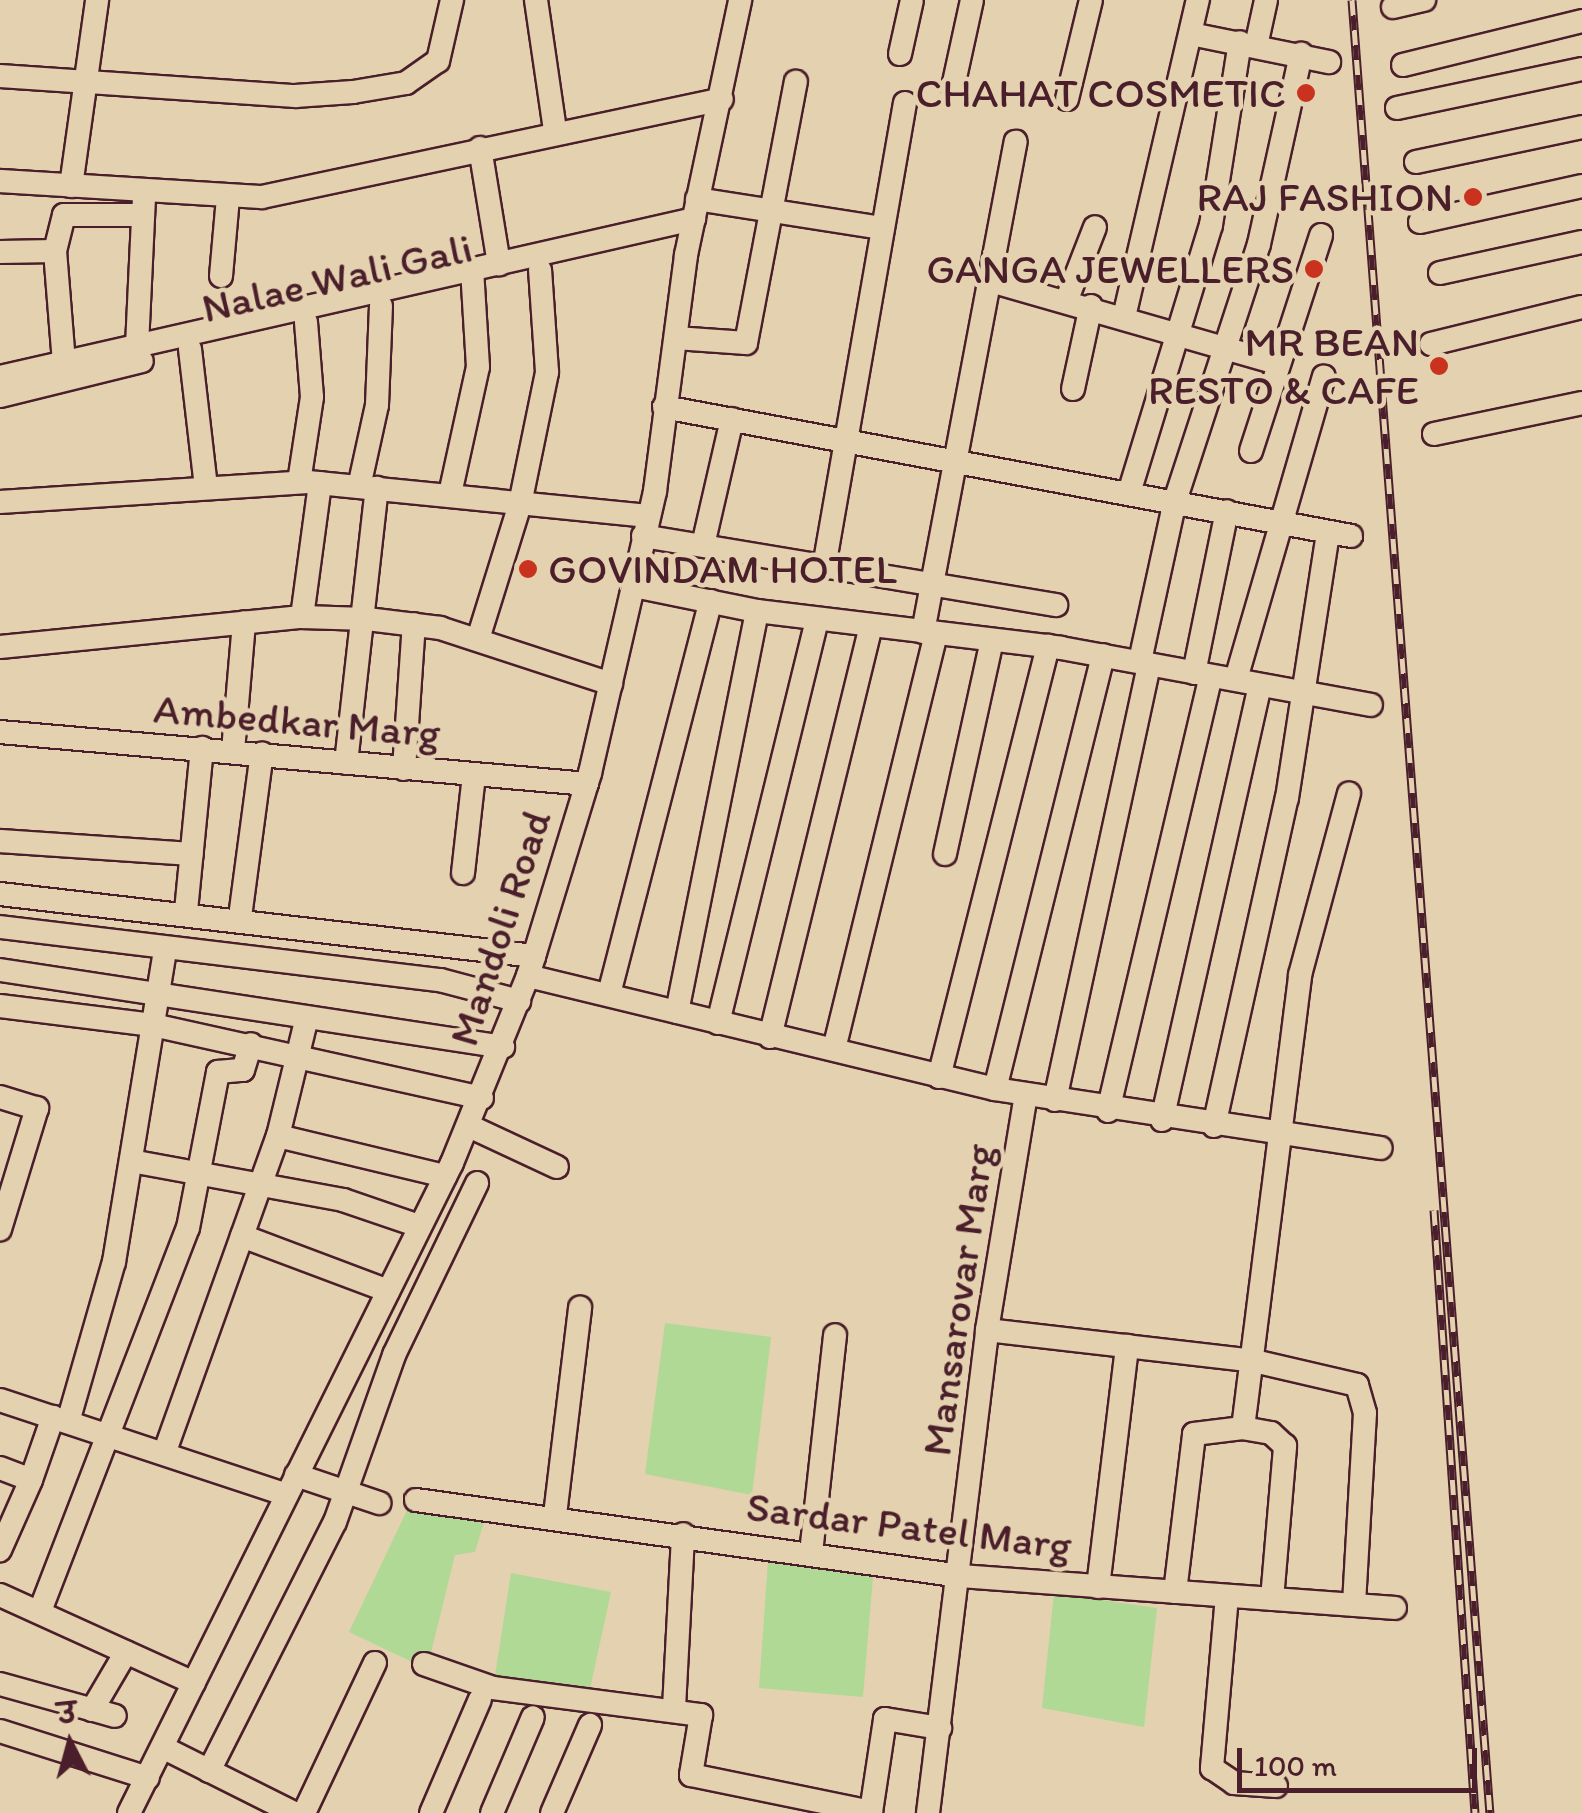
<!DOCTYPE html>
<html>
<head>
<meta charset="utf-8">
<style>
  body { margin:0 }
  #map { position:relative; width:1582px; height:1813px; overflow:hidden; background:#e4d1af; font-family:Itim,"Playpen Sans Deva",sans-serif }
  div>[style] { position:absolute }
  [style*='--x'] { left:calc(var(--x)*1px); top:calc(var(--y)*1px); width:calc(var(--w)*1px); rotate:calc(var(--a)*1deg) }
  .green>* { inset:0; background:#b0d996 }
  .roads { filter:drop-shadow(2px 0 #4a1f2b) drop-shadow(-2px 0 #4a1f2b) drop-shadow(0 2px #4a1f2b) drop-shadow(0 -2px #4a1f2b) }
  .minor>* { height:22px; margin:-11px; padding:0 11px; transform-origin:11px; border-radius:11px; background:#e4d1af }
  .rail>* { height:9px; margin-top:-4.5px; transform-origin:0; background:repeating-linear-gradient(90deg,#e4d1af 0 15px,#4a1f2b 0 30px); box-sizing:border-box; border-block:2px solid #4a1f2b }
  .dots>* { width:28px; height:28px; translate:-50% -50%; box-sizing:border-box; border:5px solid #e4d1af; border-radius:50% }
  span { translate:-50% -50%; white-space:nowrap; text-align:center; line-height:1.15; -webkit-text-stroke:9px #e4d1af; paint-order:stroke }
  .poi-label { font-size:42px; color:#4a1f2b }
  .right { translate:-100% -50%; text-align:right }
  .left { translate:0 -50%; text-align:left }
  .street-label { font-size:42px; color:#4a1f2b }
  .north { position:absolute; left:20px; top:1693px; width:100px; height:100px; -webkit-text-stroke:8px #e4d1af; paint-order:stroke; rotate:354deg; font-size:28px; font-weight:700; line-height:40px; text-align:center; color:#4a1f2b }
  .north::after { content:''; display:block; margin:auto; width:35px; height:45px; background:#4a1f2b; clip-path:polygon(50% 0,100% 100%,50% 72%,0 100%) }
  .scale { position:absolute; left:1237px; top:1748px; width:240px; height:45px; box-sizing:border-box; border:5px solid #4a1f2b; border-top:0; padding-left:12px; font-size:30px; line-height:35px; white-space:nowrap; color:#4a1f2b; -webkit-text-stroke:8px #e4d1af; paint-order:stroke }
</style>
</head>
<body>
<div id="map">
  <div class="green">
    <div style="clip-path:polygon(665px 1323px,771px 1337px,752px 1495px,645px 1474px)"></div>
    <div style="clip-path:polygon(410px 1504px,486px 1515px,475px 1552px,455px 1555px,427px 1669px,349px 1632px)"></div>
    <div style="clip-path:polygon(768px 1561px,873px 1577px,863px 1697px,759px 1688px)"></div>
    <div style="clip-path:polygon(511px 1573px,611px 1592px,590px 1689px,494px 1682px)"></div>
    <div style="clip-path:polygon(1054px 1593px,1157px 1608px,1144px 1727px,1042px 1708px)"></div>
  </div>
  <div class="roads">
    <div class="minor">
      <div style="--x:536;--y:0;--w:132;--a:81.7"></div>
      <div style="--x:1393;--y:7;--w:32;--a:-13"></div>
      <div style="--x:1191;--y:34;--w:141;--a:11.5"></div>
      <div style="--x:1256;--y:46;--w:47;--a:-77.7"></div>
      <div style="--x:900;--y:54;--w:55;--a:-77.5"></div>
      <div style="--x:1403;--y:65;--w:184;--a:-13.8"></div>
      <div style="--x:0;--y:76;--w:296;--a:3.9"></div>
      <div style="--x:295;--y:96;--w:58;--a:-3.9"></div>
      <div style="--x:353;--y:92;--w:54;--a:-9.6"></div>
      <div style="--x:406;--y:83;--w:39;--a:-35"></div>
      <div style="--x:438;--y:61;--w:63;--a:-77.1"></div>
      <div style="--x:953;--y:87;--w:89;--a:-77.7"></div>
      <div style="--x:1067;--y:99;--w:102;--a:-76.4"></div>
      <div style="--x:1397;--y:108;--w:189;--a:-11.9"></div>
      <div style="--x:480;--y:148;--w:118;--a:80.7"></div>
      <div style="--x:1416;--y:162;--w:170;--a:-11.9"></div>
      <div style="--x:0;--y:181;--w:262;--a:3.5"></div>
      <div style="--x:262;--y:197;--w:470;--a:-12"></div>
      <div style="--x:71;--y:186;--w:188;--a:-82"></div>
      <div style="--x:697;--y:199;--w:188;--a:8.9"></div>
      <div style="--x:1420;--y:222;--w:166;--a:-12.5"></div>
      <div style="--x:55;--y:251;--w:112;--a:85.4"></div>
      <div style="--x:0;--y:252;--w:55;--a:-1"></div>
      <div style="--x:55;--y:251;--w:37;--a:-76"></div>
      <div style="--x:64;--y:215;--w:79;--a:0"></div>
      <div style="--x:1440;--y:273;--w:145;--a:-12.3"></div>
      <div style="--x:221;--y:276;--w:78;--a:-84.9"></div>
      <div style="--x:987;--y:280;--w:301;--a:16"></div>
      <div style="--x:1067;--y:299;--w:77;--a:-68.7"></div>
      <div style="--x:1124;--y:317;--w:326;--a:-76.9"></div>
      <div style="--x:676;--y:338;--w:70;--a:4.1"></div>
      <div style="--x:746;--y:343;--w:266;--a:-79.2"></div>
      <div style="--x:1431;--y:344;--w:155;--a:-13.8"></div>
      <div style="--x:137;--y:346;--w:146;--a:-87.3"></div>
      <div style="--x:190;--y:349;--w:140;--a:83.4"></div>
      <div style="--x:0;--y:377;--w:712;--a:-12.83"></div>
      <div style="--x:1073;--y:389;--w:85;--a:-77.8"></div>
      <div style="--x:0;--y:396;--w:146;--a:-13.8"></div>
      <div style="--x:664;--y:407;--w:699;--a:10.63"></div>
      <div style="--x:1434;--y:434;--w:151;--a:-11.8"></div>
      <div style="--x:1251;--y:451;--w:227;--a:-72"></div>
      <div style="--x:299;--y:482;--w:86;--a:-81.3"></div>
      <div style="--x:312;--y:397;--w:75;--a:-94.6"></div>
      <div style="--x:359;--y:487;--w:84;--a:-77.6"></div>
      <div style="--x:377;--y:405;--w:99;--a:-87.7"></div>
      <div style="--x:1129;--y:493;--w:280;--a:-73"></div>
      <div style="--x:1211;--y:225;--w:185;--a:-81"></div>
      <div style="--x:450;--y:494;--w:130;--a:-77.6"></div>
      <div style="--x:478;--y:367;--w:97;--a:-93.5"></div>
      <div style="--x:0;--y:502;--w:309;--a:-3.7"></div>
      <div style="--x:308;--y:482;--w:342;--a:5.7"></div>
      <div style="--x:643;--y:536;--w:419;--a:9.5"></div>
      <div style="--x:703;--y:545;--w:129;--a:-77"></div>
      <div style="--x:824;--y:567;--w:471;--a:-80.1"></div>
      <div style="--x:634;--y:586;--w:126;--a:11.5"></div>
      <div style="--x:757;--y:611;--w:306;--a:6.9"></div>
      <div style="--x:1061;--y:648;--w:315;--a:10.4"></div>
      <div style="--x:302;--y:617;--w:135;--a:-82.3"></div>
      <div style="--x:923;--y:632;--w:499;--a:-79.3"></div>
      <div style="--x:478;--y:639;--w:141;--a:-72.7"></div>
      <div style="--x:520;--y:504;--w:135;--a:-78.4"></div>
      <div style="--x:547;--y:372;--w:102;--a:-93.9"></div>
      <div style="--x:0;--y:647;--w:303;--a:-5.7"></div>
      <div style="--x:302;--y:617;--w:65;--a:1.8"></div>
      <div style="--x:367;--y:619;--w:74;--a:7"></div>
      <div style="--x:440;--y:628;--w:180;--a:18.1"></div>
      <div style="--x:1140;--y:661;--w:164;--a:-77.7"></div>
      <div style="--x:1175;--y:501;--w:270;--a:-71.9"></div>
      <div style="--x:1259;--y:244;--w:195;--a:-77.5"></div>
      <div style="--x:1194;--y:673;--w:165;--a:-78.5"></div>
      <div style="--x:1236;--y:679;--w:315;--a:-73.8"></div>
      <div style="--x:0;--y:732;--w:589;--a:5.06"></div>
      <div style="--x:233;--y:751;--w:129;--a:-85.1"></div>
      <div style="--x:346;--y:763;--w:277;--a:-83.6"></div>
      <div style="--x:404;--y:769;--w:145;--a:-86.1"></div>
      <div style="--x:0;--y:841;--w:192;--a:3.9"></div>
      <div style="--x:945;--y:854;--w:218;--a:-77.6"></div>
      <div style="--x:463;--y:873;--w:99;--a:-83.6"></div>
      <div style="--x:0;--y:894;--w:538;--a:6.62"></div>
      <div style="--x:186;--y:911;--w:164;--a:-84.4"></div>
      <div style="--x:240;--y:917;--w:165;--a:-82.4"></div>
      <div style="--x:0;--y:927;--w:443;--a:6.9"></div>
      <div style="--x:440;--y:980;--w:82;--a:14.9"></div>
      <div style="--x:0;--y:970;--w:509;--a:8.7"></div>
      <div style="--x:528;--y:976;--w:480;--a:13.6"></div>
      <div style="--x:995;--y:1089;--w:390;--a:8.7"></div>
      <div style="--x:609;--y:994;--w:406;--a:-75.5"></div>
      <div style="--x:0;--y:1006;--w:154;--a:7.1"></div>
      <div style="--x:153;--y:1025;--w:337;--a:12.5"></div>
      <div style="--x:677;--y:1012;--w:409;--a:-78.7"></div>
      <div style="--x:718;--y:1023;--w:416;--a:-76.2"></div>
      <div style="--x:770;--y:1037;--w:423;--a:-76.2"></div>
      <div style="--x:834;--y:1049;--w:427;--a:-76.2"></div>
      <div style="--x:939;--y:1077;--w:445;--a:-75.8"></div>
      <div style="--x:995;--y:1089;--w:447;--a:-76"></div>
      <div style="--x:0;--y:1097;--w:39;--a:17"></div>
      <div style="--x:37;--y:1108;--w:127;--a:107"></div>
      <div style="--x:1055;--y:1100;--w:446;--a:-77.8"></div>
      <div style="--x:1108;--y:1111;--w:447;--a:-76.7"></div>
      <div style="--x:1162;--y:1120;--w:445;--a:-77.3"></div>
      <div style="--x:469;--y:1126;--w:97;--a:25"></div>
      <div style="--x:1214;--y:1126;--w:336;--a:-77.5"></div>
      <div style="--x:1287;--y:798;--w:269;--a:-81.2"></div>
      <div style="--x:278;--y:1136;--w:172;--a:13.5"></div>
      <div style="--x:131;--y:1161;--w:216;--a:10.4"></div>
      <div style="--x:343;--y:1200;--w:80;--a:18.9"></div>
      <div style="--x:242;--y:1236;--w:156;--a:20.6"></div>
      <div style="--x:987;--y:1330;--w:269;--a:6.6"></div>
      <div style="--x:1254;--y:1361;--w:106;--a:13.1"></div>
      <div style="--x:1357;--y:1385;--w:29;--a:74"></div>
      <div style="--x:1365;--y:1413;--w:192;--a:93.3"></div>
      <div style="--x:0;--y:1400;--w:299;--a:18.3"></div>
      <div style="--x:68;--y:1422;--w:166;--a:-74"></div>
      <div style="--x:114;--y:1262;--w:317;--a:-80.7"></div>
      <div style="--x:165;--y:1451;--w:335;--a:-70.3"></div>
      <div style="--x:278;--y:1136;--w:122;--a:-76.3"></div>
      <div style="--x:0;--y:1468;--w:33;--a:21"></div>
      <div style="--x:31;--y:1480;--w:77;--a:113.9"></div>
      <div style="--x:296;--y:1475;--w:88;--a:18.6"></div>
      <div style="--x:31;--y:1480;--w:67;--a:-70.8"></div>
      <div style="--x:416;--y:1500;--w:550;--a:7.94"></div>
      <div style="--x:961;--y:1576;--w:435;--a:4.2"></div>
      <div style="--x:555;--y:1515;--w:209;--a:-83.1"></div>
      <div style="--x:811;--y:1553;--w:219;--a:-83.7"></div>
      <div style="--x:1098;--y:1587;--w:243;--a:-83.1"></div>
      <div style="--x:1175;--y:1592;--w:159;--a:-83.1"></div>
      <div style="--x:1194;--y:1434;--w:49;--a:-7"></div>
      <div style="--x:0;--y:1595;--w:213;--a:24.4"></div>
      <div style="--x:1227;--y:1596;--w:173;--a:95"></div>
      <div style="--x:1212;--y:1768;--w:27;--a:34"></div>
      <div style="--x:1234;--y:1783;--w:42;--a:4.1"></div>
      <div style="--x:1272;--y:1599;--w:154;--a:-85.1"></div>
      <div style="--x:1285;--y:1446;--w:19;--a:-137"></div>
      <div style="--x:1271;--y:1433;--w:28;--a:-170"></div>
      <div style="--x:1243;--y:1428;--w:457;--a:-82.8"></div>
      <div style="--x:1300;--y:975;--w:188;--a:-74.9"></div>
      <div style="--x:40;--y:1611;--w:411;--a:-68.9"></div>
      <div style="--x:188;--y:1228;--w:159;--a:-79.1"></div>
      <div style="--x:218;--y:1072;--w:25;--a:-5"></div>
      <div style="--x:243;--y:1070;--w:27;--a:-73"></div>
      <div style="--x:424;--y:1664;--w:73;--a:19.2"></div>
      <div style="--x:493;--y:1688;--w:210;--a:7.4"></div>
      <div style="--x:701;--y:1715;--w:61;--a:99.5"></div>
      <div style="--x:691;--y:1775;--w:184;--a:11.6"></div>
      <div style="--x:871;--y:1812;--w:94;--a:-81.4"></div>
      <div style="--x:885;--y:1719;--w:56;--a:9.3"></div>
      <div style="--x:0;--y:1684;--w:119;--a:15.5"></div>
      <div style="--x:674;--y:1708;--w:174;--a:-87"></div>
      <div style="--x:92;--y:1710;--w:67;--a:-59.6"></div>
      <div style="--x:0;--y:1731;--w:155;--a:17.6"></div>
      <div style="--x:164;--y:1748;--w:145;--a:26.6"></div>
      <div style="--x:209;--y:1771;--w:279;--a:-63.2"></div>
      <div style="--x:335;--y:1522;--w:177;--a:-70.5"></div>
      <div style="--x:394;--y:1355;--w:191;--a:-64.2"></div>
      <div style="--x:129;--y:1813;--w:726;--a:-63.58"></div>
      <div style="--x:452;--y:1163;--w:202;--a:-67.9"></div>
      <div style="--x:528;--y:976;--w:212;--a:-73"></div>
      <div style="--x:590;--y:773;--w:289;--a:-77"></div>
      <div style="--x:655;--y:491;--w:238;--a:-82.5"></div>
      <div style="--x:686;--y:255;--w:261;--a:-78"></div>
      <div style="--x:304;--y:1813;--w:166;--a:-64.7"></div>
      <div style="--x:431;--y:1813;--w:124;--a:-66.7"></div>
      <div style="--x:492;--y:1813;--w:104;--a:-66.9"></div>
      <div style="--x:552;--y:1813;--w:96;--a:-66.6"></div>
      <div style="--x:928;--y:1813;--w:487;--a:-83"></div>
      <div style="--x:987;--y:1330;--w:239;--a:-80.6"></div>
    </div>
  </div>
  <div class="rail">
    <div style="--x:1352;--y:0;--w:1818;--a:85.65"></div>
    <div style="--x:1434;--y:1210;--w:604;--a:86.11"></div>
  </div>
  <div class="dots">
    <div style="left:1306px;top:93px;background:#c8321e"></div>
    <div style="left:1473px;top:197px;background:#c8321e"></div>
    <div style="left:1314px;top:269px;background:#c8321e"></div>
    <div style="left:1439px;top:366px;background:#c8321e"></div>
    <div style="left:528px;top:569px;background:#c8321e"></div>
  </div>
  <div class="poi-label">
    <span class="right" style="left:1286px;top:93px">CHAHAT COSMETIC</span>
    <span class="right" style="left:1453px;top:197px">RAJ FASHION</span>
    <span class="right" style="left:1294px;top:269px">GANGA JEWELLERS</span>
    <span class="right" style="left:1419px;top:366px">MR BEAN<br>RESTO &amp; CAFE</span>
    <span class="left" style="left:548px;top:569px">GOVINDAM HOTEL</span>
  </div>
  <div class="street-label">
    <span style="left:337px;top:278px;rotate:-13deg">Nalae Wali Gali</span>
    <span style="left:297px;top:721px;rotate:5deg">Ambedkar Marg</span>
    <span style="left:500px;top:928px;rotate:-72deg">Mandoli Road</span>
    <span style="left:958px;top:1300px;rotate:-82deg">Mansarovar Marg</span>
    <span style="left:909px;top:1526px;rotate:7deg">Sardar Patel Marg</span>
  </div>
  <div class="north">उ</div>
  <div class="scale">100 m</div>
</div>
</body>
</html>
